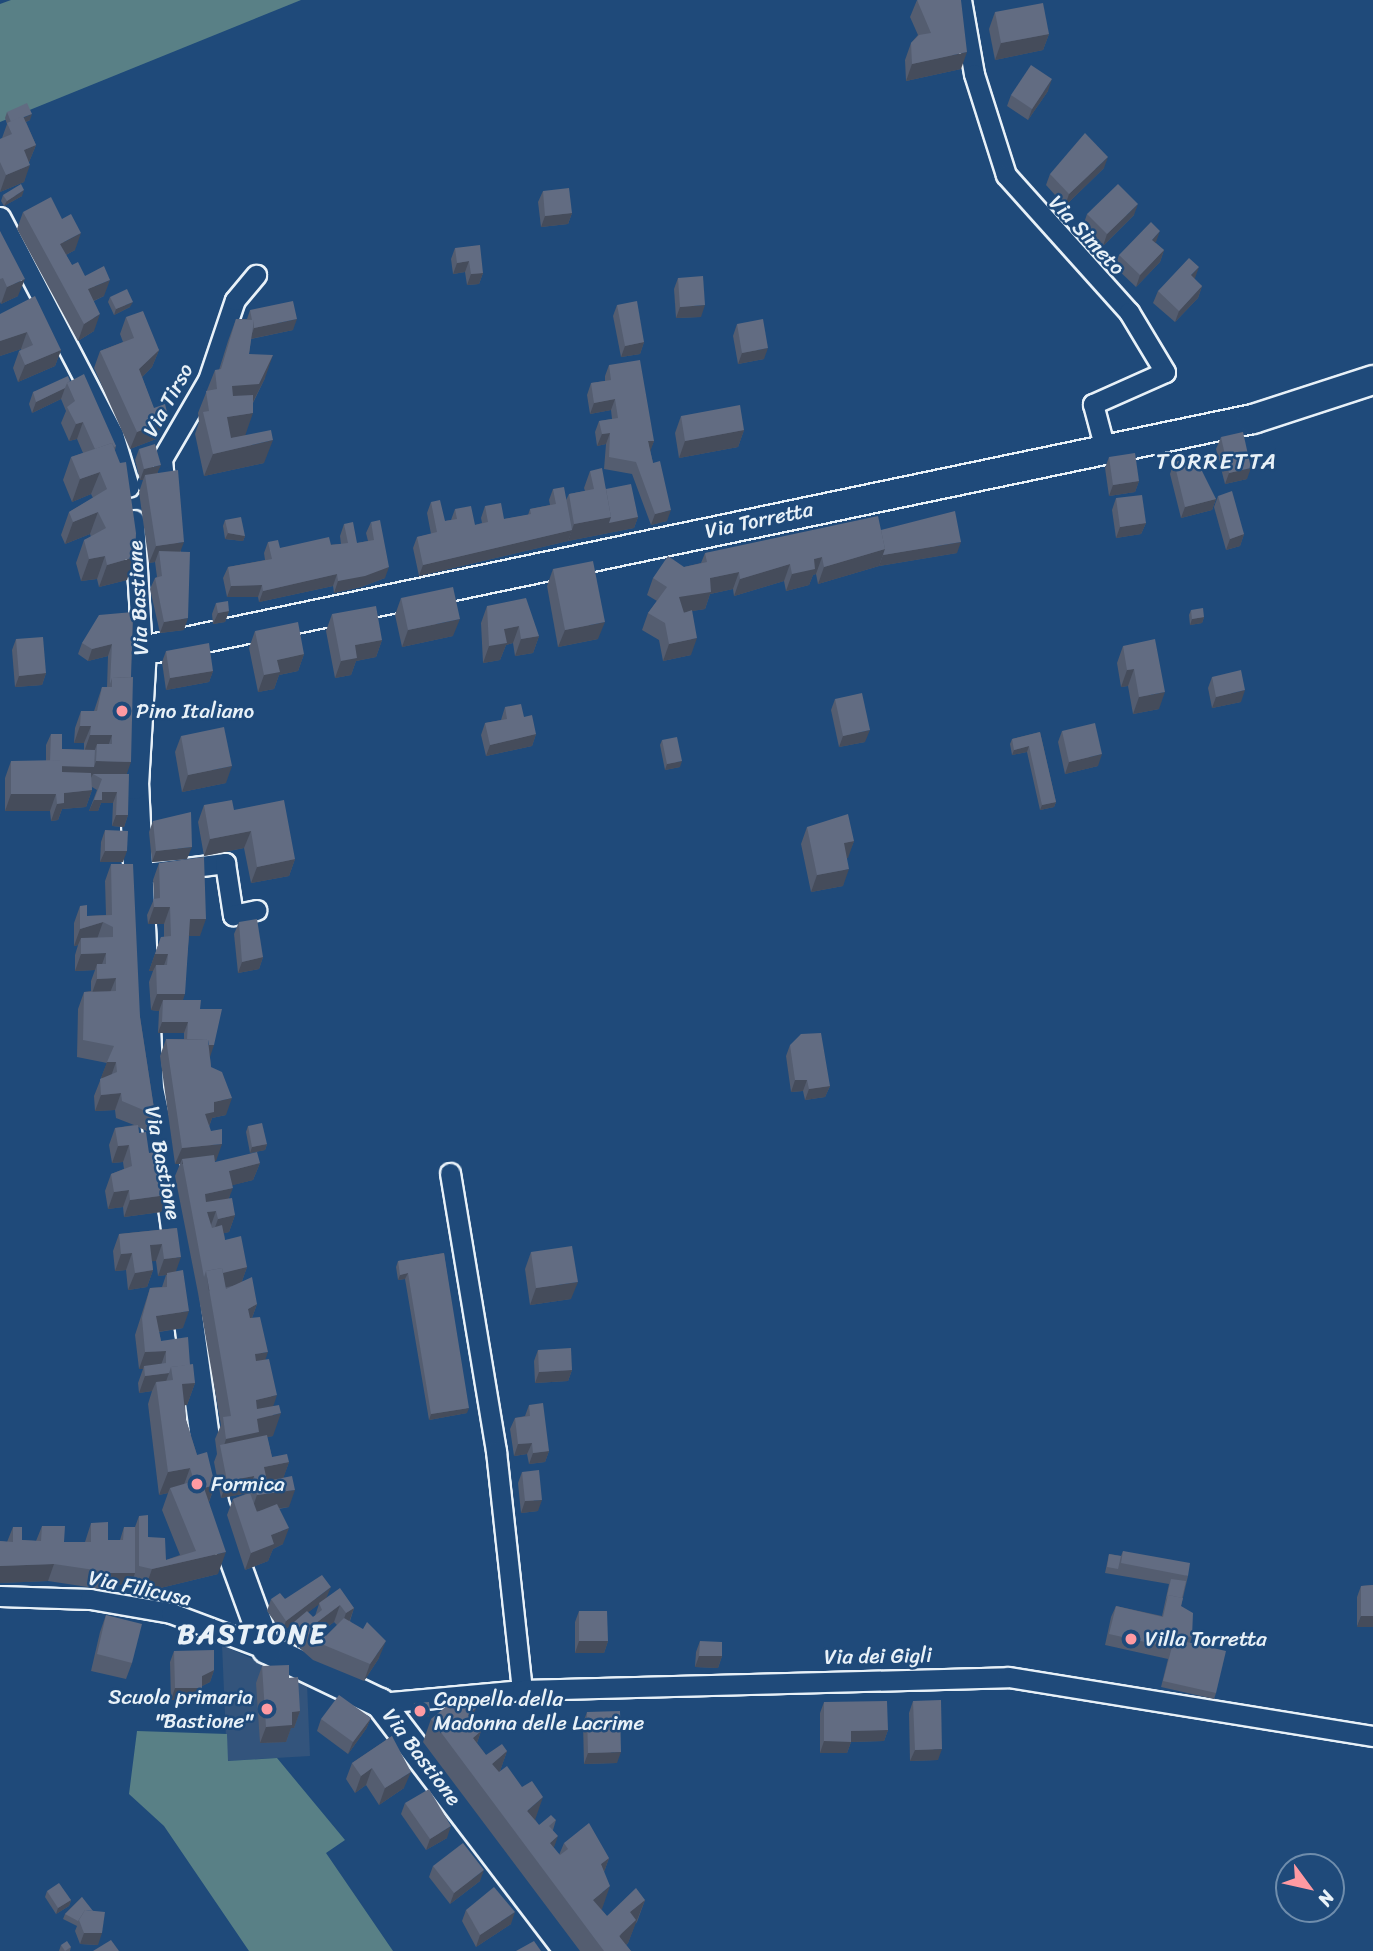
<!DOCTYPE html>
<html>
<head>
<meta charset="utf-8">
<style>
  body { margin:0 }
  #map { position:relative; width:1373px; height:1951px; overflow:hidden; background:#1f4a7a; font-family:Sriracha,sans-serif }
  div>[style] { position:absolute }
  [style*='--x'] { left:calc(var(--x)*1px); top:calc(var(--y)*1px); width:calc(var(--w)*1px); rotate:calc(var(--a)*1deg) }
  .built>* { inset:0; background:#33547c }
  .green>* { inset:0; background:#598086 }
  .roads { filter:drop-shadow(2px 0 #e8f1f8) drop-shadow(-2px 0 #e8f1f8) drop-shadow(0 2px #e8f1f8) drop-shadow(0 -2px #e8f1f8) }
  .street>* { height:19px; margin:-9.5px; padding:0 9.5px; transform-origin:9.5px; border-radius:9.5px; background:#1f4a7a }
  .secondary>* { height:28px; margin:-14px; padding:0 14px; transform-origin:14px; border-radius:14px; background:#1f4a7a }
  .wall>* { inset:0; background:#545d70 }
  .shaded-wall>* { inset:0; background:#454c5b }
  .building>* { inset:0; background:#626c82 }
  .dots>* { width:19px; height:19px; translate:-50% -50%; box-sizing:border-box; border:4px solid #1f4a7a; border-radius:50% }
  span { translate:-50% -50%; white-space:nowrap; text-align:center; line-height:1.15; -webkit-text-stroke:5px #1f4a7a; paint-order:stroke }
  .street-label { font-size:21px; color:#e8f1f8 }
  .poi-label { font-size:21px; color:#e8f1f8 }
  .left { translate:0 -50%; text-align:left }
  .right { translate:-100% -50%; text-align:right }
  .neighbourhood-label { font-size:23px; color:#e8f1f8; letter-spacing:2px }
  .district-label { font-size:28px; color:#e8f1f8; font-weight:700; letter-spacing:2px }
  .north { position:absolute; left:1275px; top:1853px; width:70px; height:70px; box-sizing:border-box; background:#1f4a7a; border:2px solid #6f8dac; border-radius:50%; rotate:123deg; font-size:19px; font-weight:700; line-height:28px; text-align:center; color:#e8f1f8 }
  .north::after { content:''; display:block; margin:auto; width:24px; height:32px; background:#ff9aa2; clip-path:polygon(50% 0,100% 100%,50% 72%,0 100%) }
</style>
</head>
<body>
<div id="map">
  <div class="built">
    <div style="clip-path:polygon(222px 1645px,307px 1684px,310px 1756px,227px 1761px)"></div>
  </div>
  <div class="green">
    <div style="clip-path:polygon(11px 0,301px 0,0 122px,0 4px)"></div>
    <div style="clip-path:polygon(137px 1731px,227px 1734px,228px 1761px,277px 1758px,345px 1840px,326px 1853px,393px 1951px,249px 1951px,164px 1826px,129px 1794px)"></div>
  </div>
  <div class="roads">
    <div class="street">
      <div style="--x:961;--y:0;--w:75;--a:80"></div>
      <div style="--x:974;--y:74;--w:106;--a:72.4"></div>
      <div style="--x:1006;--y:175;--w:184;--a:48.1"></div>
      <div style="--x:1129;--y:312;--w:70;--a:59"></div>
      <div style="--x:1165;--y:372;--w:79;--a:156"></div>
      <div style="--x:1093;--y:404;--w:47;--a:75.1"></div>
      <div style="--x:0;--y:217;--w:245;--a:62.5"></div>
      <div style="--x:113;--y:434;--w:55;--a:73.2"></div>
      <div style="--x:146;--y:483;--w:18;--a:-13"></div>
      <div style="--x:164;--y:479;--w:20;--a:-96"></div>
      <div style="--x:162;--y:459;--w:91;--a:-59.8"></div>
      <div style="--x:208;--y:380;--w:84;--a:-71.4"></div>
      <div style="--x:235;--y:300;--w:33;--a:-50"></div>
      <div style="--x:134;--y:520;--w:131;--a:86.5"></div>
      <div style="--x:138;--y:874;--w:88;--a:-7.2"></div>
      <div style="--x:225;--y:863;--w:53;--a:81.3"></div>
      <div style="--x:233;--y:915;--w:24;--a:-12"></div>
      <div style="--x:450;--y:1173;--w:282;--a:80.6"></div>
      <div style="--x:496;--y:1451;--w:240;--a:83.8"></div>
      <div style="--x:0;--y:1596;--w:90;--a:1.9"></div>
      <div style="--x:90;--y:1599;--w:82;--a:9.8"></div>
      <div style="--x:171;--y:1613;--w:103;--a:20.6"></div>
      <div style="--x:380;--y:1703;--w:143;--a:-5.2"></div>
      <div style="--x:522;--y:1690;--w:486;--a:-1.5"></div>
      <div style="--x:1008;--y:1677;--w:370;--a:9.2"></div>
    </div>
    <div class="secondary">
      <div style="--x:569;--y:1951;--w:312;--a:-127.3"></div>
      <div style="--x:380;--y:1703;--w:125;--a:-154.5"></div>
      <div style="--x:267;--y:1649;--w:155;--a:-110"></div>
      <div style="--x:214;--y:1503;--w:313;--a:-97.9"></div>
      <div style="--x:171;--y:1193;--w:106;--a:-101.9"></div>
      <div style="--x:149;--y:1089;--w:304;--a:-92.8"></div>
      <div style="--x:134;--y:785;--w:134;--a:-86.6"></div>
      <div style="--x:142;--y:651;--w:1135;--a:-11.8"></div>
      <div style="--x:1253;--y:419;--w:126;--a:-18"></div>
    </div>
  </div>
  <div class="wall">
    <div style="clip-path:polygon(917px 0,961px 69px,906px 81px,905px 60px,911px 43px,918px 35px,910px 17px)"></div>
    <div style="clip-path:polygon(995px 12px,1049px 34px,1043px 50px,995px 60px,989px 29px)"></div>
    <div style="clip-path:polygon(1048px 91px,1028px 120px,1007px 106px,1011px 95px)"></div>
    <div style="clip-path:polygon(7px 112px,30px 120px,26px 122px,36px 145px,29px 162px,24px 182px,0 192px,0 139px,2px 138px,7px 124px,5px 118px)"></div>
    <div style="clip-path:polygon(1104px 168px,1065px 206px,1046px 185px,1050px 174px)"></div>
    <div style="clip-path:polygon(543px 191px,572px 213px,568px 224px,541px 227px,538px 202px)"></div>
    <div style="clip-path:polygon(3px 195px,22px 196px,4px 206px,1px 201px)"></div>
    <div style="clip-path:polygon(23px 212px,75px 250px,66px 255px,72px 265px,85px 276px,104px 296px,94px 301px,94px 331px,78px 341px,17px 229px)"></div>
    <div style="clip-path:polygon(1087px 214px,1134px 215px,1103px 246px,1083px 226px)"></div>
    <div style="clip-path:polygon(0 231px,18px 296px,1px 304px,0 302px)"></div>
    <div style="clip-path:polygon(1156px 243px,1164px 250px,1160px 262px,1136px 287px,1115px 267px,1119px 255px)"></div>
    <div style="clip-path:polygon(455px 248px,483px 273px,479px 284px,467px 285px,465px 272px,453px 274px,451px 259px)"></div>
    <div style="clip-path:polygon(678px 278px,701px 317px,676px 318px,674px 289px)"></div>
    <div style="clip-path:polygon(1194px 279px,1202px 286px,1198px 298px,1175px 322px,1153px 303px,1158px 291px)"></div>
    <div style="clip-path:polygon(110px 297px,130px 307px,114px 315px,108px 302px)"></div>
    <div style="clip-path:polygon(617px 305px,644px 342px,640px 354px,621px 357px,613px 316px)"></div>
    <div style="clip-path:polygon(250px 310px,293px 330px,251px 339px,249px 354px,265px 378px,253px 403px,245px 435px,264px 463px,204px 476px,195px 434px,199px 422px,198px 413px,215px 370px,219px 370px,228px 341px,236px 319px,247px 319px)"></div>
    <div style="clip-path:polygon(0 314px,61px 350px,55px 366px,18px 382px,13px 368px,19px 351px,21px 350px,21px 349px,0 356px)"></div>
    <div style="clip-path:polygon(126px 317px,159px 350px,152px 367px,142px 377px,161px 429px,159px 430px,156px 439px,130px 449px,94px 368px,100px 351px,123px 342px,120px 334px)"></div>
    <div style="clip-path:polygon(737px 324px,764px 359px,738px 364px,733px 336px)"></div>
    <div style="clip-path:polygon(609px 365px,654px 441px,650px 450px,667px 521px,651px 525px,632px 474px,604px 469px,606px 444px,597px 446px,595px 432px,599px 421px,612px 419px,611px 410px,590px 414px,587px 395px,591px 383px,605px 381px,605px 376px)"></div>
    <div style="clip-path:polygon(70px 381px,116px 446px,115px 450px,127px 580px,99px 587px,97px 579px,81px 581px,76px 563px,84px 540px,91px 537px,90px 534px,65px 544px,61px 535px,69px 512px,93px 498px,91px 494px,72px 502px,63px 480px,71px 457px,83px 453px,77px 439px,69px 441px,61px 423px,66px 411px,61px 399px,32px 413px,29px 404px,33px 392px)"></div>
    <div style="clip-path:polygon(681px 416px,744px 430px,738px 447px,679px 458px,675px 433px)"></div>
    <div style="clip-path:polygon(1221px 437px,1247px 479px,1225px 484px,1216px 449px)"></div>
    <div style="clip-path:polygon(139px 449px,158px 473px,181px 552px,184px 630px,160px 633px,150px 589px,155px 578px,157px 577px,155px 562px,149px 563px,139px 492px,143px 480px,140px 480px,135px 460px)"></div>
    <div style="clip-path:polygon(1109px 457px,1139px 481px,1135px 492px,1109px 496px,1105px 468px)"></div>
    <div style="clip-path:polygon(1174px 462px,1216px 499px,1212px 510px,1181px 518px,1170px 474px)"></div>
    <div style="clip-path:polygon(590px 471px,606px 489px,638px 517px,634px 528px,568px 541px,419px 576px,413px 548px,417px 537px,431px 534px,427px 513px,431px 502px,445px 521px,451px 520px,455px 509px,475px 525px,482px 523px,481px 518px,485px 506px,504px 519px,528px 515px,530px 509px,550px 505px,549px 500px,553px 489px,566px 500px,569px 494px,585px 491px,584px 488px)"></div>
    <div style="clip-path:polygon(1218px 496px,1244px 534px,1240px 546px,1226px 550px,1214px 507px)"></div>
    <div style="clip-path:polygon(1116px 498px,1146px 523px,1141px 534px,1116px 538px,1112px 510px)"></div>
    <div style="clip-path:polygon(225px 520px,245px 536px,243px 541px,225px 539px,223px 526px)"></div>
    <div style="clip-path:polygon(371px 522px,385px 578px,361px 587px,334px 593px,333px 586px,259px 602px,258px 597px,227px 597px,223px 578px,228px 567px,265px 560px,264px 553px,268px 542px,280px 548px,341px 544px,340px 536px,344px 524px,357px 543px,368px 541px,366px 533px)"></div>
    <div style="clip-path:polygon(881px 530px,957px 553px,879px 566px,818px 584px,816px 574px,813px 575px,809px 585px,786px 591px,784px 581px,734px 596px,733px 589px,710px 594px,705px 609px,692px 611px,691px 655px,663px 661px,659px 640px,642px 630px,648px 613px,657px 601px,647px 595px,653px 578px,684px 567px,701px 563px,705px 553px)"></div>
    <div style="clip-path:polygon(553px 569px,598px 639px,558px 647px,547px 586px)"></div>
    <div style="clip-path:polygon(401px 598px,453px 636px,402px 647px,395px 615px)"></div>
    <div style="clip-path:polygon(216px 603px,229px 611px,225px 622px,213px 624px,212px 614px)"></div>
    <div style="clip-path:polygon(487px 606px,539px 636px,533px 653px,515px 656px,513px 643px,506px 645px,500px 660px,483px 663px,481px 623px)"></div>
    <div style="clip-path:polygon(1191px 610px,1204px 617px,1202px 623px,1190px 625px,1189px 615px)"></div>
    <div style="clip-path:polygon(133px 612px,127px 774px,128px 815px,124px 827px,112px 826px,113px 803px,101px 803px,98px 811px,89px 811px,97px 790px,92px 787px,92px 790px,86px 807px,62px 809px,58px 820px,51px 821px,50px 811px,5px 811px,5px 778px,11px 761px,46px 761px,46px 745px,51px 734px,62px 749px,84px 750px,84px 743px,74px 743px,75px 728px,81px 711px,94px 711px,102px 687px,107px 687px,108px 656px,88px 661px,78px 654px,82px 643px)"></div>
    <div style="clip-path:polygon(332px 614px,382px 640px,376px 657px,356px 661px,351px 675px,335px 678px,326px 631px)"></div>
    <div style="clip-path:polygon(255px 631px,304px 654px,298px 671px,279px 675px,274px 689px,258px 692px,249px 648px)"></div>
    <div style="clip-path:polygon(16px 639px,46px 673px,42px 685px,15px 687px,12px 650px)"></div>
    <div style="clip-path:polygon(1123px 646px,1159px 709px,1133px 714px,1128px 686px,1121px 687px,1117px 663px)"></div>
    <div style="clip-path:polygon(166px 651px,213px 671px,209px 682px,166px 690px,162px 662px)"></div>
    <div style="clip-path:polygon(1212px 677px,1241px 702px,1212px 708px,1208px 688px)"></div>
    <div style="clip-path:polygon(835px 699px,865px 742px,839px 747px,831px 710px)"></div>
    <div style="clip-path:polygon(505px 707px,524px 717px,536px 734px,532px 746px,486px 756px,481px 735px,485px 723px,501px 720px)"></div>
    <div style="clip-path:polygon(1062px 731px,1098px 766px,1065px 774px,1058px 742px)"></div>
    <div style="clip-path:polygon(1040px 732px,1056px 802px,1054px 807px,1040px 810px,1027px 752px,1012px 755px,1010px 744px,1012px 739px)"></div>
    <div style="clip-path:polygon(181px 736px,226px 783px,182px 792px,175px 752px)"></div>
    <div style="clip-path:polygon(662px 740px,680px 767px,665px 770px,660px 745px)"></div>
    <div style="clip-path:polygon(204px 805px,234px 810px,295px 859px,289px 876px,251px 883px,244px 848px,204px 856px,198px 822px)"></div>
    <div style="clip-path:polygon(153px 821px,187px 859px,152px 862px,149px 832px)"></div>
    <div style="clip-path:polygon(807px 827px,854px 841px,847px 858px,843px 886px,811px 892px,801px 844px)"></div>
    <div style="clip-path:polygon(105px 830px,123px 862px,100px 862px,101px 842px)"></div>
    <div style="clip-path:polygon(159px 863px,200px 936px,189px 936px,183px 1000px,200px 1009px,210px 1057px,211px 1067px,226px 1115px,212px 1118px,209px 1127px,215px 1162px,260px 1163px,253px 1180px,232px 1185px,229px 1198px,235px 1215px,229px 1232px,224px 1233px,225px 1240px,247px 1267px,242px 1281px,257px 1304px,252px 1318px,265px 1360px,273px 1406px,273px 1436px,267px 1437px,272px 1457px,289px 1462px,283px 1478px,289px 1507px,279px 1509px,283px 1544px,273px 1549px,268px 1561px,245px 1570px,227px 1515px,233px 1499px,248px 1493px,221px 1498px,214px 1462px,217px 1454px,215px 1439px,221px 1425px,198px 1293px,175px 1176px,180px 1164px,175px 1164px,160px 1056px,166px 1039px,184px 1039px,184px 1033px,158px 1033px,159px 1011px,151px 1010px,149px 982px,153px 971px,149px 971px,161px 937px,164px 937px,164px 924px,148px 924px,147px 915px,154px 899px,153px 880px)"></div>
    <div style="clip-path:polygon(111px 864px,140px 1017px,155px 1115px,149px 1132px,138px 1127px,139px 1133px,149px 1153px,167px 1195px,161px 1212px,124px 1217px,123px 1207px,108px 1209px,105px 1191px,111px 1174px,124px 1169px,123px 1162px,112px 1163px,109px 1145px,115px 1128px,134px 1125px,116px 1118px,115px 1110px,95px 1111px,94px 1096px,107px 1063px,77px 1057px,78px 1009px,84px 992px,91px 991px,91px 981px,95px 970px,75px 971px,75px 955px,78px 945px,74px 946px,74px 923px,80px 906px,87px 916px,106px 915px,105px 881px)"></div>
    <div style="clip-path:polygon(239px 922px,263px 957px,259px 969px,238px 973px,234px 934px)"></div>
    <div style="clip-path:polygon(790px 1045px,830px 1086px,825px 1097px,805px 1100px,803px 1091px,791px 1092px,786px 1056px)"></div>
    <div style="clip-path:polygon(248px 1126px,267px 1144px,265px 1150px,250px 1153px,246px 1132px)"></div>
    <div style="clip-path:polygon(177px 1228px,176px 1271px,183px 1328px,159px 1332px,161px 1341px,190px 1365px,195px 1383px,187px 1405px,185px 1405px,186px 1420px,197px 1455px,215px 1485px,209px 1502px,218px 1574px,144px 1592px,131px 1588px,131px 1585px,103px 1584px,101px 1589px,48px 1581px,0 1583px,0 1541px,7px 1542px,13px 1527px,22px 1540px,36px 1541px,42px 1526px,64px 1542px,85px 1542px,91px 1523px,108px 1540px,120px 1540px,124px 1527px,135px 1527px,139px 1516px,148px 1537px,166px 1560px,180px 1555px,162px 1510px,168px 1493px,159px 1495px,148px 1404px,152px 1391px,139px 1393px,138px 1383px,143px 1369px,139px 1369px,135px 1335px,150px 1288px,162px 1287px,166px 1275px,158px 1276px,156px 1261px,152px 1261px,153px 1270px,147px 1287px,128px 1290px,126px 1270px,115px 1271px,113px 1251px,119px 1234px)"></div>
    <div style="clip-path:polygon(531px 1252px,571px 1299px,530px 1305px,525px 1269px)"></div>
    <div style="clip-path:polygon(444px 1253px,467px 1413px,429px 1420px,405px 1279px,398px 1280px,396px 1267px,398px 1261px)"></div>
    <div style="clip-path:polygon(538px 1350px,572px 1370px,568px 1381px,535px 1383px,534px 1361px)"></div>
    <div style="clip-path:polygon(529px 1405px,549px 1451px,545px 1462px,529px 1464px,527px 1454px,514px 1456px,510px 1429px,515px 1418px,525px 1416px)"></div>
    <div style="clip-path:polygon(522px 1472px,538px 1511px,521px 1513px,518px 1483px)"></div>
    <div style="clip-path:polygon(1123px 1551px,1188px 1576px,1181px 1606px,1192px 1637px,1190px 1643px,1216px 1693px,1214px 1699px,1161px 1687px,1168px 1659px,1105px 1645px,1111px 1617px,1116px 1606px,1162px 1616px,1169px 1584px,1105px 1573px,1109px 1554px,1121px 1556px)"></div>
    <div style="clip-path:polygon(1373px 1585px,1357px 1627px,1357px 1597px,1361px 1586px)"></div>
    <div style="clip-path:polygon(evenodd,327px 1598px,354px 1608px,350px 1621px,379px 1658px,364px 1681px,313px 1660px,288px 1638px,294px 1623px,282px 1632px,267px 1611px,271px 1599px,327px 1598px,319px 1604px,315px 1616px,313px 1617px,308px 1612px,319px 1604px,327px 1598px,334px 1622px,337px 1625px,326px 1636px,321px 1632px,334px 1622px)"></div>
    <div style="clip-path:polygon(579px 1611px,608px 1641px,604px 1653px,575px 1653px,575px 1622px)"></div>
    <div style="clip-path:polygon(106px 1615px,132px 1663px,126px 1679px,91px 1671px,100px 1632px)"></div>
    <div style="clip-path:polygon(700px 1641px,722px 1656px,718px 1668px,695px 1667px,696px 1652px)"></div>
    <div style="clip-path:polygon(174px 1651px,214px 1670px,210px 1682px,202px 1686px,198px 1700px,171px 1700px,170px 1662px)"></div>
    <div style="clip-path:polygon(262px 1666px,289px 1678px,300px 1711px,294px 1728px,291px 1728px,286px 1742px,260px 1743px,256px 1683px)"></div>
    <div style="clip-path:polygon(913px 1701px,938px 1760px,910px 1761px,909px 1713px)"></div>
    <div style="clip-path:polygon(824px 1702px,888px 1730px,884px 1741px,851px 1742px,847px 1753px,820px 1753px,820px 1713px)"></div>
    <div style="clip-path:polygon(414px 1703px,430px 1711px,428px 1717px,413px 1718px,412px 1709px)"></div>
    <div style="clip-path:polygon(476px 1708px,472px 1720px,481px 1731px,477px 1743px,486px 1755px,507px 1751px,500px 1771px,539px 1825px,556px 1820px,553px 1830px,554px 1848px,559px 1855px,564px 1843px,609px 1858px,604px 1872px,601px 1909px,607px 1916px,645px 1900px,637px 1922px,635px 1924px,628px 1943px,626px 1945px,631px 1951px,580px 1951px,423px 1742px,431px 1719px)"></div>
    <div style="clip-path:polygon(587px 1712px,617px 1763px,584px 1764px,583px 1723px)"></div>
    <div style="clip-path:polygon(371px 1718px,366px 1729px,348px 1754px,317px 1731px,321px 1719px)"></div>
    <div style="clip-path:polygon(392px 1736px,404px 1788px,379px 1805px,366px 1785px,355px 1793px,346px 1779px,352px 1763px)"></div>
    <div style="clip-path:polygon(405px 1803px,447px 1838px,426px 1850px,401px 1814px)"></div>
    <div style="clip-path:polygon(433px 1866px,480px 1881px,450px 1904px,429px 1877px)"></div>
    <div style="clip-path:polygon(47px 1891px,71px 1900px,69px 1906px,56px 1914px,45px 1897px)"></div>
    <div style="clip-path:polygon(82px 1897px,98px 1945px,80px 1944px,75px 1931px,77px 1926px,63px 1919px,65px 1914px)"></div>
    <div style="clip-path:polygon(466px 1910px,511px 1924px,476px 1947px,462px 1921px)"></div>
    <div style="clip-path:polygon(61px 1945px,71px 1947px,70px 1951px,59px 1951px)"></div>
  </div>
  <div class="shaded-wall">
    <div style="clip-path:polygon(1049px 34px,1043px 50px,995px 60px,1001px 43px)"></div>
    <div style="clip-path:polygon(967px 52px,961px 69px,906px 81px,912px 64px)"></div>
    <div style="clip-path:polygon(1052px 79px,1048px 91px,1028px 120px,1032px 109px)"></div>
    <div style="clip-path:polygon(32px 114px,30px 120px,14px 127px,16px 121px)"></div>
    <div style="clip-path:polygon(36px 145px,29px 162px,18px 167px,24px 150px)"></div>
    <div style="clip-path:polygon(1108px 157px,1104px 168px,1065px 206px,1069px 194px)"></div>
    <div style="clip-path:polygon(30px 165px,24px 182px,0 192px,6px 175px)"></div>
    <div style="clip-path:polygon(24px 190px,22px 196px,4px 206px,7px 201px)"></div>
    <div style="clip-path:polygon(1138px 204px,1134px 215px,1103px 246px,1107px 234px)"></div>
    <div style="clip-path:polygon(572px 213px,568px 224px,541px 227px,545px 216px)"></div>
    <div style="clip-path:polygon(1160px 231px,1156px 242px,1148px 251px,1152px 240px)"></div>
    <div style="clip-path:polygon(81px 233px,75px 250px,54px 261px,60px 244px)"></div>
    <div style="clip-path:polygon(1164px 250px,1160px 262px,1136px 287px,1140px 275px)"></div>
    <div style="clip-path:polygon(469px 261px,465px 272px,453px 274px,457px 263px)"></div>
    <div style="clip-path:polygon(1199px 267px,1195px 278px,1187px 287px,1191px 275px)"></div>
    <div style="clip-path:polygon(483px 273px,479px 284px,467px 285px,471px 274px)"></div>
    <div style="clip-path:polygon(25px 279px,18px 296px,1px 304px,7px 287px)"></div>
    <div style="clip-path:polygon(110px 280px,104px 296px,82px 306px,88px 289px)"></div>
    <div style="clip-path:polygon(1202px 286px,1198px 298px,1175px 322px,1179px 311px)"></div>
    <div style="clip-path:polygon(133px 302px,130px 307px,114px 315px,116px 309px)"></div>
    <div style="clip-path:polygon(705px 305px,701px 317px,676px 318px,680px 307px)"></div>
    <div style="clip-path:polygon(100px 314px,94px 331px,78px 341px,84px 324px)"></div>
    <div style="clip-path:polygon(297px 319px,293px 330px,250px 339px,254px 328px)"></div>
    <div style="clip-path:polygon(27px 332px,21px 349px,0 356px,0 341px)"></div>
    <div style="clip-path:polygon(644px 342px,640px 354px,621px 357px,625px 346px)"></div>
    <div style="clip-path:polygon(768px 348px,764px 359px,738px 364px,742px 353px)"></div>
    <div style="clip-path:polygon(61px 350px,55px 366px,18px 382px,25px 365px)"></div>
    <div style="clip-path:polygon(159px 350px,152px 367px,133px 386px,139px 369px)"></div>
    <div style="clip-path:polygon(273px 355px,265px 378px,251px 406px,224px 409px,232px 386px)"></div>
    <div style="clip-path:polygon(65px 388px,61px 399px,32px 413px,36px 402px)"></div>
    <div style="clip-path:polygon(615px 399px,611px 410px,590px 414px,594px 403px)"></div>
    <div style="clip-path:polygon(167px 412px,161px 429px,159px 430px,156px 439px,130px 449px,137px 432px,159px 416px)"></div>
    <div style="clip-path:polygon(253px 413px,245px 436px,219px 440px,227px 417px)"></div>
    <div style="clip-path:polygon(83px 422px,77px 439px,69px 441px,76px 424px)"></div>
    <div style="clip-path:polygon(744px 430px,738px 447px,679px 458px,685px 441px)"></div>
    <div style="clip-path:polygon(610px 433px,606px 444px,597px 446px,602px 434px)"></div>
    <div style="clip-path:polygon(273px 440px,264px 463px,204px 476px,213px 454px)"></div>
    <div style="clip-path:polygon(648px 441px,654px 441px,650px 452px)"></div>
    <div style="clip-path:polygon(161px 465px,156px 476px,145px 475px,143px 480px,140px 480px,144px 469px)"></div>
    <div style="clip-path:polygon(1251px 468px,1247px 479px,1225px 484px,1229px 473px)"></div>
    <div style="clip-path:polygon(100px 472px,91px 494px,72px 502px,80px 479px)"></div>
    <div style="clip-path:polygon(1139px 481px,1135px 492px,1109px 496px,1113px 485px)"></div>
    <div style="clip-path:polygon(1216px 499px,1212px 510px,1181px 518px,1185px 507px)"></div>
    <div style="clip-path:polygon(671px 510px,667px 521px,651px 525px,655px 514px)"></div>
    <div style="clip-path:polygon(98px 512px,90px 534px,65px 544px,73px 522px)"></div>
    <div style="clip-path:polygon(611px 517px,638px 517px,634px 528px,568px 541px,574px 524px)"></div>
    <div style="clip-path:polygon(1146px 523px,1141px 534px,1116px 538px,1120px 527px)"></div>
    <div style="clip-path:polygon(572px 530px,568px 541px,419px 576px,423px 565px)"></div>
    <div style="clip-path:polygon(228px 533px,245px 536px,243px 541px,225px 539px)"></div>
    <div style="clip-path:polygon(1244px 534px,1240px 546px,1226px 550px,1230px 539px)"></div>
    <div style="clip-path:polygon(184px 542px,178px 558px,159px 551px,155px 562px,149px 563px,156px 546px)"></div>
    <div style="clip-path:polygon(961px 542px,957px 553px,879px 566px,883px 555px)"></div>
    <div style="clip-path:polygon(885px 549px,879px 566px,818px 584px,824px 567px)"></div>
    <div style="clip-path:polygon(105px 556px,97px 579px,81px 581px,89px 559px)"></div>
    <div style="clip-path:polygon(135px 557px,127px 580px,99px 587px,107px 565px)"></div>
    <div style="clip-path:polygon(822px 557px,816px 574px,813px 575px,809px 585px,786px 591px,792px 574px,814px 559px)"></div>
    <div style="clip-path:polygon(790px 564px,784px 581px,734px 596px,740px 579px)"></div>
    <div style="clip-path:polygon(389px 567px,385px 578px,361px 587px,334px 593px,338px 581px)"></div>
    <div style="clip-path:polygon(739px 572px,733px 589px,710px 594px,705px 609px,673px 614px,679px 597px,710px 578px)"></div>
    <div style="clip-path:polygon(337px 574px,333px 586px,259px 602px,263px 591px)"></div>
    <div style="clip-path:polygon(262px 585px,258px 597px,227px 597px,231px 586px)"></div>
    <div style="clip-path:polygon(229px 611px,225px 622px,213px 624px,218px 613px)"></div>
    <div style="clip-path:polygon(1204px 617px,1202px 623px,1190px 625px,1192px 619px)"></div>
    <div style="clip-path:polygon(188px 618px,184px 630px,160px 633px,164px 622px)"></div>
    <div style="clip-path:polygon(460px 619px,453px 636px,402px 647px,408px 630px)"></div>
    <div style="clip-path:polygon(605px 622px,598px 639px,558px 647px,565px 630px)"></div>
    <div style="clip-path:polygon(519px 626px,513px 643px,506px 645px,500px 660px,483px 663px,489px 646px,504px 629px)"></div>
    <div style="clip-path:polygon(539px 636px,533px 653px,515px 656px,521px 639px)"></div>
    <div style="clip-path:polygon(697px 638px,691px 655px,663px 661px,669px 644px)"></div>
    <div style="clip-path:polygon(382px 640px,376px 657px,356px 661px,351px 675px,335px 678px,341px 661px,355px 645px)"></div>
    <div style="clip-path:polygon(112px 644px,108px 656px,88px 661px,92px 649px)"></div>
    <div style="clip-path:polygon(304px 654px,298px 671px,279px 675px,274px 689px,258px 692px,264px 675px,277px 660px)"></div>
    <div style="clip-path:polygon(1134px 669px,1128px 686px,1121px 687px,1127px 670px)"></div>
    <div style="clip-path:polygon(213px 671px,209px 682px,166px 690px,170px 678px)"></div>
    <div style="clip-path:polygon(46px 673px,42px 685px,15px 687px,19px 676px)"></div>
    <div style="clip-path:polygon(1245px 690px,1241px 702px,1212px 708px,1216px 697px)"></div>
    <div style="clip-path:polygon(1165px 692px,1159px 709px,1133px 714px,1139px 697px)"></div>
    <div style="clip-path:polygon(80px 726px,91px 726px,84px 743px,74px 743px)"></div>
    <div style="clip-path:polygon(870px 730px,865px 742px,839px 747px,843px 736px)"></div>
    <div style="clip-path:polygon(536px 734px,532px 746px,486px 756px,490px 745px)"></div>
    <div style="clip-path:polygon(90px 735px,112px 735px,106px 752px,97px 744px,94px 752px,84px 752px)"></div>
    <div style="clip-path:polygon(1029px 746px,1027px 752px,1012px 755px,1014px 750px)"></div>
    <div style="clip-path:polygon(1102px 754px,1098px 766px,1065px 774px,1069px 762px)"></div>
    <div style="clip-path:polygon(96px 761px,131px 762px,125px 779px,93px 774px,91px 778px,45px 777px,49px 766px,94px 767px)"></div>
    <div style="clip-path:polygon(682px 761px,680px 767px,665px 770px,667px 764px)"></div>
    <div style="clip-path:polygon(232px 766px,226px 783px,182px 792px,188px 775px)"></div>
    <div style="clip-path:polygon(92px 790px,86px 807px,62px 809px,58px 820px,51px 821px,57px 804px,64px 793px)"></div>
    <div style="clip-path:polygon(102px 792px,117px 792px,113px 803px,101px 803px,98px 811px,89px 811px,94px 800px)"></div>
    <div style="clip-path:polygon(11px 794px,56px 794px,50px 811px,5px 811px)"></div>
    <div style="clip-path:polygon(1056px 802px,1054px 807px,1040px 810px,1042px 805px)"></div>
    <div style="clip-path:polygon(116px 815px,128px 815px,124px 827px,112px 826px)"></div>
    <div style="clip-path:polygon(251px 831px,244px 848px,204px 856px,210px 839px)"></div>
    <div style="clip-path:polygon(854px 841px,848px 858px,838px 860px,844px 843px)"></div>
    <div style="clip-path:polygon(192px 847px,187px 859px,152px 862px,156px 851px)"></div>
    <div style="clip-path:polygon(105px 851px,127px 851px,123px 862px,100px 862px)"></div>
    <div style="clip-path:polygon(295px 859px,289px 876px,251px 883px,257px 867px)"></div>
    <div style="clip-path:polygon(849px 869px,843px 886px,811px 892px,817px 875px)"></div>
    <div style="clip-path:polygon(154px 907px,170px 907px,164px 924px,148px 924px)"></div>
    <div style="clip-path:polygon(190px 919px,206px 919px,200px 936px,184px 936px)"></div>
    <div style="clip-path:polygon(103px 922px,97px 939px,81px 938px,78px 945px,74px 946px,80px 929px)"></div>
    <div style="clip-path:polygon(106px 953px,100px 970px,97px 964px,95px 970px,75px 971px,81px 954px)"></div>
    <div style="clip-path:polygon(155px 954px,168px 954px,162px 971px,156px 965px,153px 971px,149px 971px)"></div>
    <div style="clip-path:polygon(263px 957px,259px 969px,238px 973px,242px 962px)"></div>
    <div style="clip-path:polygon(116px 978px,109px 995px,91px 996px,97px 979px)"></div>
    <div style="clip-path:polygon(157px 994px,185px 994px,179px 1011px,163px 1000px,159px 1011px,151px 1010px)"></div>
    <div style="clip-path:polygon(162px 1022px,188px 1022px,184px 1033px,158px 1033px)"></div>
    <div style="clip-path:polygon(187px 1045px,214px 1045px,210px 1057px)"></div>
    <div style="clip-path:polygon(107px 1062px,116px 1062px,110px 1079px,101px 1078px)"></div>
    <div style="clip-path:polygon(795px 1080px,807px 1080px,803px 1091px,791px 1092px)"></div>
    <div style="clip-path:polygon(830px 1086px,825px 1097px,805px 1100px,809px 1089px)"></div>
    <div style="clip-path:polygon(121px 1093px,115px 1110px,95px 1111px,101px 1095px)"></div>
    <div style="clip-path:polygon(232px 1098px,226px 1115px,212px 1118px,208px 1129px,205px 1114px,214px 1102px)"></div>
    <div style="clip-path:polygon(222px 1144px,216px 1161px,182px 1164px,182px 1159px,180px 1164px,175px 1164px,182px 1148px)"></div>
    <div style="clip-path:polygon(267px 1144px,265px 1150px,250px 1153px,252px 1147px)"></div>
    <div style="clip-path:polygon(129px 1145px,123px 1162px,112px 1163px,118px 1146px)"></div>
    <div style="clip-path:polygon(260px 1163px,253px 1180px,222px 1188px,229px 1171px)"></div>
    <div style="clip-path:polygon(233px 1188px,226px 1205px,199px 1211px,205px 1194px)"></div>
    <div style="clip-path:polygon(129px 1190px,123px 1207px,108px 1209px,114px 1192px)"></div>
    <div style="clip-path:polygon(167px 1195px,161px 1212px,124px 1217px,130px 1200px)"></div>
    <div style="clip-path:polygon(216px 1211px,210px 1228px,207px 1212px)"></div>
    <div style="clip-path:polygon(235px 1215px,229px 1232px,212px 1236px,218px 1219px)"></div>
    <div style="clip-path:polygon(162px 1244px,156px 1261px,144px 1262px,150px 1245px)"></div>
    <div style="clip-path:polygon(132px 1253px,126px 1270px,115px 1271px,121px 1254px)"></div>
    <div style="clip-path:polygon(181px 1257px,175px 1274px,158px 1276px,164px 1259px)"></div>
    <div style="clip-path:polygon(247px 1267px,241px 1284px,209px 1291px,207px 1276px)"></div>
    <div style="clip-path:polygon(153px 1270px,147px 1287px,128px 1290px,135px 1273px)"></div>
    <div style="clip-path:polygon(408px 1273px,405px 1279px,398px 1280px,400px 1275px)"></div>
    <div style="clip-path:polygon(578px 1282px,571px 1299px,530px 1305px,536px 1288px)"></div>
    <div style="clip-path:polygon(257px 1304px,249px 1326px,248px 1309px)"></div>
    <div style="clip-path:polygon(189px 1311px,183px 1328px,150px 1333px,156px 1316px)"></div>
    <div style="clip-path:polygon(166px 1351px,160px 1368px,144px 1366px,143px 1369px,139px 1369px,145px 1352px)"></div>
    <div style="clip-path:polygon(268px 1352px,260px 1375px,247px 1377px,255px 1354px)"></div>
    <div style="clip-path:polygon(572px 1370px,568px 1381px,535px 1383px,539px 1372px)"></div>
    <div style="clip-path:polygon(169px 1373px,163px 1390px,156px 1382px,152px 1391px,139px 1393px,145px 1376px)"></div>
    <div style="clip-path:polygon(173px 1380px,195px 1383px,187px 1405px,174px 1407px)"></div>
    <div style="clip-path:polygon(277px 1395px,270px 1416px,281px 1413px,273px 1436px,256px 1439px,222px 1452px,226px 1439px,256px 1400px)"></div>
    <div style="clip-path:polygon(469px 1408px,467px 1413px,429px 1420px,431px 1414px)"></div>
    <div style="clip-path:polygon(532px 1443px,527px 1454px,514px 1456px,518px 1444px)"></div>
    <div style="clip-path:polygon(549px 1451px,545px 1462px,529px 1464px,533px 1453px)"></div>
    <div style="clip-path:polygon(289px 1462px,283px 1479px,258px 1484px,264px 1467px)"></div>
    <div style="clip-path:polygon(190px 1468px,182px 1490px,170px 1488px,168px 1493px,159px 1495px,168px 1472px)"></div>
    <div style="clip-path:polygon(254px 1476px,248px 1493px,221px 1498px,227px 1481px)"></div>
    <div style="clip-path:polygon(215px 1485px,207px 1507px,204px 1488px)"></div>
    <div style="clip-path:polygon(295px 1490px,289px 1507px,251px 1512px,257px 1495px)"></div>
    <div style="clip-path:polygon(542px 1500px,538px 1511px,521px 1513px,525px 1501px)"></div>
    <div style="clip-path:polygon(289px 1528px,283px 1544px,273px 1549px,268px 1561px,245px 1570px,251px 1553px,271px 1535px)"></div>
    <div style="clip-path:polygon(226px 1552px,218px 1574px,144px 1592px,152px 1569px)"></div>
    <div style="clip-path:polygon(54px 1564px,48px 1581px,0 1583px,0 1566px)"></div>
    <div style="clip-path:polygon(108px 1573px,135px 1573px,131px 1585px,103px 1584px)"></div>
    <div style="clip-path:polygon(331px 1587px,326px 1599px,282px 1632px,286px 1621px)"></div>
    <div style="clip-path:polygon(340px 1605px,334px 1622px,313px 1638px,312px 1626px)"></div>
    <div style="clip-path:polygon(354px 1608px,348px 1625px,340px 1630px,346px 1613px)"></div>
    <div style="clip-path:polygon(1361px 1616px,1373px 1616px,1373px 1627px,1357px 1627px)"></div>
    <div style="clip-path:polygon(386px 1641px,379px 1658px,364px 1681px,370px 1664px)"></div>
    <div style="clip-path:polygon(579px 1641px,608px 1641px,604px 1653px,575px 1653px)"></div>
    <div style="clip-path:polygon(699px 1656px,722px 1656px,718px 1668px,695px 1667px)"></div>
    <div style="clip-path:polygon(214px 1670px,210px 1682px,198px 1688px,202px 1676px)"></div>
    <div style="clip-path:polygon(175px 1688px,202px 1688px,198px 1700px,171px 1700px)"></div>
    <div style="clip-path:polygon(476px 1708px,468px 1731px,468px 1715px)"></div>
    <div style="clip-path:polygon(300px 1711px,294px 1728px,291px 1728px,286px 1742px,260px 1743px,266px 1727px,292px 1712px)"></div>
    <div style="clip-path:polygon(430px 1711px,428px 1717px,413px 1718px,415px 1713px)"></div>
    <div style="clip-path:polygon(371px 1718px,366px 1729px,348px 1754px,353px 1742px)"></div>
    <div style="clip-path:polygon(888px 1730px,884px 1741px,851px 1742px,847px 1753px,820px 1753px,824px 1741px,851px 1731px)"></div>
    <div style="clip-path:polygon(481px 1731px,473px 1754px,473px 1738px)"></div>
    <div style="clip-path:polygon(942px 1749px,938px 1760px,910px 1761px,915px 1750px)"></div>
    <div style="clip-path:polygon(507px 1751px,499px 1774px,492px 1764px)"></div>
    <div style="clip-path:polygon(621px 1752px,617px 1763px,584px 1764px,588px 1753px)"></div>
    <div style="clip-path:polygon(372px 1768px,366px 1785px,355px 1793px,361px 1776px)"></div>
    <div style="clip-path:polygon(411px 1772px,404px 1788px,379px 1805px,385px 1788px)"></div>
    <div style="clip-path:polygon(543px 1797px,535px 1820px,527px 1811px)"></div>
    <div style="clip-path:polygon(451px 1826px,447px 1838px,426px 1850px,430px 1839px)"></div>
    <div style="clip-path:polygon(558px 1836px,550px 1859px,550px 1843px)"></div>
    <div style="clip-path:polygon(609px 1858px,601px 1880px,601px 1864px)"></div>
    <div style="clip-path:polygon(484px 1870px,480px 1881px,450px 1904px,454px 1893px)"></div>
    <div style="clip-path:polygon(610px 1886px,602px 1909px,585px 1922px,593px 1900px)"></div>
    <div style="clip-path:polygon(71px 1900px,69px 1906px,56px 1914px,58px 1908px)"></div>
    <div style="clip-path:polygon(645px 1900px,628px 1943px,619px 1951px,614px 1951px,630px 1912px)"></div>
    <div style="clip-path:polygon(515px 1912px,511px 1924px,476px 1947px,480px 1935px)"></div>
    <div style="clip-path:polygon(84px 1933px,102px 1933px,98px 1945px,80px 1944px)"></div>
  </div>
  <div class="building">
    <div style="clip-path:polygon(917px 0,961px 0,967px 52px,912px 64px,911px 43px,919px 35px,931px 33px)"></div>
    <div style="clip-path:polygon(1043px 3px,1049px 34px,1001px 43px,995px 12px)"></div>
    <div style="clip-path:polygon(1031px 65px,1052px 79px,1032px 109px,1011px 95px)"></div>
    <div style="clip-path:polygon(27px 103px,32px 114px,11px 122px,7px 112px)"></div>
    <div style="clip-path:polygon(23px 116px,36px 145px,24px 150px,30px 165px,6px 175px,0 162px,0 139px,12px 134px,7px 123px)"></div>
    <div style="clip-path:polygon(1085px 133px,1108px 157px,1069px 194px,1050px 174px)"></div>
    <div style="clip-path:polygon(21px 184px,24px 190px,7px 201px,3px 195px)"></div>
    <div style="clip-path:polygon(1118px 184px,1138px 204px,1107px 234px,1087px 214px)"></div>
    <div style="clip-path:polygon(569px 188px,572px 213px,545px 216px,543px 191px)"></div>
    <div style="clip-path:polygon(51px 197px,62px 219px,71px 214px,81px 233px,60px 244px,72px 265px,78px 262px,85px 276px,104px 266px,110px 280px,88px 289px,100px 314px,84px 324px,23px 212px)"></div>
    <div style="clip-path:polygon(1151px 222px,1160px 231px,1152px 240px,1164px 250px,1140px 275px,1119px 255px)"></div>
    <div style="clip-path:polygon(0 231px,25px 279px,7px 287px,3px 278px,0 279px)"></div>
    <div style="clip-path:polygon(480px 245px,483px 273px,471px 274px,469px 261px,457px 263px,455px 248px)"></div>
    <div style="clip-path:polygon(1189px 258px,1199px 267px,1191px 275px,1202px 286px,1179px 311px,1158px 291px)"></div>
    <div style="clip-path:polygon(703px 276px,705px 305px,680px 307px,678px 278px)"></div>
    <div style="clip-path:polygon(127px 289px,133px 302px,116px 309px,110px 297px)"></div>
    <div style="clip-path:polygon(35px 296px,61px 350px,25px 365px,19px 351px,33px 345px,27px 332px,0 341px,0 314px)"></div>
    <div style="clip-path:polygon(293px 301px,297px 319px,254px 328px,254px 320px,252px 320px,250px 310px)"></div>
    <div style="clip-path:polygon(637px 301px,644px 342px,625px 346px,617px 305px)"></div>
    <div style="clip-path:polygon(143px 311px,159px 350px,139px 369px,154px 408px,165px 404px,167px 412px,159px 416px,162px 423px,137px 432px,100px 351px,134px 338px,126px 317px)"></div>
    <div style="clip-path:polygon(236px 319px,254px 320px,249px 354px,273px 355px,259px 384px,232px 386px,233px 396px,253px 395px,253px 413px,227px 417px,231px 438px,271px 430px,273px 440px,213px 454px,203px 412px,209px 411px,206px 391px,217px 389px,215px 370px,221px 369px)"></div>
    <div style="clip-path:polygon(763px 319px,768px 348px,742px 353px,737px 324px)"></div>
    <div style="clip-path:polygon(640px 360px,654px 441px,648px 441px,653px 463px,660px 461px,671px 510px,655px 514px,636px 462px,609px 457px,610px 433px,602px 434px,599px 421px,618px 418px,615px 399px,594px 403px,591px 383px,611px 380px,609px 365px)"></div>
    <div style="clip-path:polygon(84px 374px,116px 446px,114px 447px,112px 443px,95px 449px,83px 422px,76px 424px,67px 407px,75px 401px,67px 383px)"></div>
    <div style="clip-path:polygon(68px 376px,70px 381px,67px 383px,65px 388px,36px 402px,33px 392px)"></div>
    <div style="clip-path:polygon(740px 405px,744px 430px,685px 441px,681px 416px)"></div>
    <div style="clip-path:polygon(1243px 432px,1251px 468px,1229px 473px,1221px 437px)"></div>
    <div style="clip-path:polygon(112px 443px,120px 463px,126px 462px,136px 533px,135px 557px,107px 565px,105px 556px,89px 559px,84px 540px,106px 528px,98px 512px,73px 522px,69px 512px,107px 489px,100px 472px,80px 479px,71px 457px)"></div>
    <div style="clip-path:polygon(155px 444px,161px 465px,144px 469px,139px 449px)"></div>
    <div style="clip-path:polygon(1135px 453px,1139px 481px,1113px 485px,1109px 457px)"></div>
    <div style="clip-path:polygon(1195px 457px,1216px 499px,1185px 507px,1174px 462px)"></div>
    <div style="clip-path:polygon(602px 468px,611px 517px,574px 524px,569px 494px,594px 489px,590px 471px)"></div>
    <div style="clip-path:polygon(178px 470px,184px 542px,156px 546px,145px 475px)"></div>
    <div style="clip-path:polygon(631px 484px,638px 517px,609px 523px,611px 517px,606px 489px)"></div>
    <div style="clip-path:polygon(564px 487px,572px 530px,423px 565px,417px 537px,437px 532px,431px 502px,440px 500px,445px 521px,457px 519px,455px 509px,471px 506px,475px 525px,488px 522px,485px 506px,501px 503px,504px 519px,531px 514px,530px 509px,556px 504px,553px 489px)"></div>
    <div style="clip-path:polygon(1232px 491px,1244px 534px,1230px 539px,1218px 496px)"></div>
    <div style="clip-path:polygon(1142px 495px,1146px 523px,1120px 527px,1116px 498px)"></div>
    <div style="clip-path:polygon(955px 511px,961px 542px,883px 555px,885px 549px,881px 530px)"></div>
    <div style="clip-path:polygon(878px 516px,885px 549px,824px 567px,822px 557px,814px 559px,815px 569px,792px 574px,790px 564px,740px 579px,739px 572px,710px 578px,711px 592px,679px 597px,684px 613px,692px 610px,697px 638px,669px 644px,665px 623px,648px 613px,667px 587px,653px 578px,668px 556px,684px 567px,707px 562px,705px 553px)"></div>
    <div style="clip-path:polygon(241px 517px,245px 536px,228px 533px,225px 520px)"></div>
    <div style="clip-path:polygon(380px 520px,389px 567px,365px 576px,338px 581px,337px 574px,263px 591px,262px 585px,231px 586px,228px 567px,272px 559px,268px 542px,278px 540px,280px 548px,329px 537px,331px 545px,348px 543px,344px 524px,353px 522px,357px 543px,374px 540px,371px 522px)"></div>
    <div style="clip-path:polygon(159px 551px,190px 552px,188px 618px,164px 622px,155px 578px,162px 576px)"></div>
    <div style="clip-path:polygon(593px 561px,605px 622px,565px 630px,553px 569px)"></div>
    <div style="clip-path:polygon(453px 587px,460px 619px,408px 630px,401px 598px)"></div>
    <div style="clip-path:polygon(526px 598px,539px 636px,521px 639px,519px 626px,504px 629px,507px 643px,489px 646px,487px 606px)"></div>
    <div style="clip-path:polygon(228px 601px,229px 611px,218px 613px,216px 603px)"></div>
    <div style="clip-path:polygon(376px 606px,382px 640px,355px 645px,357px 658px,341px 661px,332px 614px)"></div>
    <div style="clip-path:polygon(1203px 608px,1204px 617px,1192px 619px,1191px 610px)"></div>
    <div style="clip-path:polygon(133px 612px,131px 677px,112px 678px,110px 684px,112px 644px,92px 649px,82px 643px,99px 615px)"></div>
    <div style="clip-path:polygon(298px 622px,304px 654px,277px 660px,280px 672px,264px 675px,255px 631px)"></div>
    <div style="clip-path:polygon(43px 637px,46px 673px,19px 676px,16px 639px)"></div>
    <div style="clip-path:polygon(1155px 639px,1165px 692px,1139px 697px,1134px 669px,1127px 670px,1123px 646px)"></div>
    <div style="clip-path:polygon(209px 643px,213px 671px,170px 678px,166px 651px)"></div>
    <div style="clip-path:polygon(1241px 670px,1245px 690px,1216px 697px,1212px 677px)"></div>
    <div style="clip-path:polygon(133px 677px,131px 762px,96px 761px,97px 744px,112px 744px,112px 735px,90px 735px,91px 726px,80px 726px,81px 711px,97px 711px,102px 687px,112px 687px,112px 678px)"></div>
    <div style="clip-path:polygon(862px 693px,870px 730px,843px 736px,835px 699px)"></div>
    <div style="clip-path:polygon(521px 704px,524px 717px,532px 715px,536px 734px,490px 745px,485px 723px,507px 719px,505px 707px)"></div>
    <div style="clip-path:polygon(1095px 723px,1102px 754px,1069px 762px,1062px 731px)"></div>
    <div style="clip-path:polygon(224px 727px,232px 766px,188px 775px,181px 736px)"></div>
    <div style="clip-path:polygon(1040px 732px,1056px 802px,1042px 805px,1029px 746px,1014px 750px,1012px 739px)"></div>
    <div style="clip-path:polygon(51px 734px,62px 734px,62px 749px,95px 750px,94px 767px,62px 766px,62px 760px,50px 761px)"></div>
    <div style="clip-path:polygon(677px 737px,682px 761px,667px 764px,662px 740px)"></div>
    <div style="clip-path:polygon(62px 760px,62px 772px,91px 773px,92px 790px,64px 793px,64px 803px,57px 804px,56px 794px,11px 794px,11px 761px)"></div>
    <div style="clip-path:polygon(93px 774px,129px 774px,128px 815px,116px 815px,117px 792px,102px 792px,102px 800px,94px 800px,102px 779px)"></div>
    <div style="clip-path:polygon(232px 800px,234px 810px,284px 800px,295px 859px,257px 867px,251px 831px,210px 839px,204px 805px)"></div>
    <div style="clip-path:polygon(191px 812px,192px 847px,156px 851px,153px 821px)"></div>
    <div style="clip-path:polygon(848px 814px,854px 841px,844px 843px,849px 869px,817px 875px,807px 827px)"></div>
    <div style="clip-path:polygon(105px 830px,128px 831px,127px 851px,105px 851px)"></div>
    <div style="clip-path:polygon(204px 857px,206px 919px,190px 919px,185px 994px,157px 994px,156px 965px,167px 965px,168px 954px,155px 954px,161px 937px,171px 936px,170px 907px,154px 907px,153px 899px,160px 898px,159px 863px)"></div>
    <div style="clip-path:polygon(111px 864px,133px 864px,140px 1017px,155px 1115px,122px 1101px,121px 1093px,101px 1095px,100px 1079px,117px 1072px,116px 1062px,107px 1062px,114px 1046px,83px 1040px,84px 992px,116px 991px,116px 978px,97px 979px,97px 964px,106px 964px,106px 953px,81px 954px,81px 938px,113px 937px,113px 927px,103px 922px,80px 929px,80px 906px,87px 905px,87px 916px,112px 915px)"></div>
    <div style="clip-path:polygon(257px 919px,263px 957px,242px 962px,239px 922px)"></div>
    <div style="clip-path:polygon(163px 1000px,201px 1000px,200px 1009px,222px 1009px,214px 1045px,209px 1045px,208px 1040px,187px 1039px,188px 1022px,162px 1022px)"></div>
    <div style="clip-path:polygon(821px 1033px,830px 1086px,809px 1089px,807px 1080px,795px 1080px,790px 1045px,801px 1034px)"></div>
    <div style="clip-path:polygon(166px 1039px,208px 1040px,211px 1067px,222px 1072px,232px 1098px,214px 1102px,214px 1112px,205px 1114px,211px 1131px,222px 1129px,222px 1144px,182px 1148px)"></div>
    <div style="clip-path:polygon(262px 1123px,267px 1144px,252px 1147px,248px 1126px)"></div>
    <div style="clip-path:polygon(138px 1125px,139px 1133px,146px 1132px,149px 1153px,160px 1151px,167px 1195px,130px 1200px,129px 1190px,114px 1192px,111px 1174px,132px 1166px,129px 1145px,118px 1146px,115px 1128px)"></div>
    <div style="clip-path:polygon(257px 1152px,260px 1163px,229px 1171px,233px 1188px,205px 1194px,206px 1202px,232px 1198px,235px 1215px,218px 1219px,216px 1211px,207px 1212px,212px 1228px,222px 1225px,225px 1240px,241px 1236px,247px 1267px,223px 1273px,222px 1268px,206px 1271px,204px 1277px,182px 1159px,214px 1155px,215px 1162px)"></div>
    <div style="clip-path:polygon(177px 1228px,181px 1257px,164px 1259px,162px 1244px,150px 1245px,153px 1270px,135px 1273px,132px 1253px,121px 1254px,119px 1234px)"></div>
    <div style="clip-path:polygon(572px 1246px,578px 1282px,536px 1288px,531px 1252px)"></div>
    <div style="clip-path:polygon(444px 1253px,469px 1408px,431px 1414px,408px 1273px,400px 1275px,398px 1261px)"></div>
    <div style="clip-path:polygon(222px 1268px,226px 1289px,252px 1277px,257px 1304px,248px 1309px,250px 1318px,260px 1317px,268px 1352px,255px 1354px,256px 1361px,269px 1359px,277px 1395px,256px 1400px,257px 1409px,279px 1405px,281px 1413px,257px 1419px,259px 1432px,226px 1439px,223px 1417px,231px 1416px,206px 1271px)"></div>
    <div style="clip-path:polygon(183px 1270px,189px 1311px,156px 1316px,161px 1341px,188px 1337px,190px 1365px,171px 1367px,169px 1373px,145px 1376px,144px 1366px,166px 1363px,166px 1351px,145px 1352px,142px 1318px,150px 1288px,167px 1287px,167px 1273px)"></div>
    <div style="clip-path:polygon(571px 1348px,572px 1370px,539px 1372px,538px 1350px)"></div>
    <div style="clip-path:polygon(193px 1364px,195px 1383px,182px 1384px,186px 1420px,197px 1455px,207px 1452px,215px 1485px,204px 1488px,226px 1552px,152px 1569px,139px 1566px,139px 1516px,148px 1515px,148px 1537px,165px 1538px,166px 1560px,196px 1551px,170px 1488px,194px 1481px,190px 1468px,168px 1472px,156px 1382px,173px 1380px,171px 1367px)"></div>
    <div style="clip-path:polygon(543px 1403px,549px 1451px,533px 1453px,532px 1443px,518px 1444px,515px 1418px,530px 1416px,529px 1405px)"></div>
    <div style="clip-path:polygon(267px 1435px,272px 1457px,287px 1454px,289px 1462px,264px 1467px,267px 1481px,292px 1476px,295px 1490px,257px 1495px,254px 1476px,227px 1481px,220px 1445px)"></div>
    <div style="clip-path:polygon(539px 1470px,542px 1500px,525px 1501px,522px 1472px)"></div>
    <div style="clip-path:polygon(250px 1493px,257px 1512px,277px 1504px,289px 1528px,271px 1535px,274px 1544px,251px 1553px,233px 1499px)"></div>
    <div style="clip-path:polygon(108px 1522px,108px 1572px,54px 1564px,0 1566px,0 1541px,13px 1542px,13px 1527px,22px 1527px,22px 1540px,41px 1541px,42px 1526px,65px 1526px,64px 1542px,91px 1542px,91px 1523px)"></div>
    <div style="clip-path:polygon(124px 1527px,135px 1527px,135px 1573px,106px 1573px,108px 1572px,108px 1540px,123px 1540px)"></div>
    <div style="clip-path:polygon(1123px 1551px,1190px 1563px,1188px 1576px,1121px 1563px)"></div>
    <div style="clip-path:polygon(1109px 1554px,1121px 1556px,1118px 1569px,1107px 1567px)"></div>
    <div style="clip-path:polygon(322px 1575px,331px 1587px,286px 1621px,271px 1599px,280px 1593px,285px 1599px)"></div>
    <div style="clip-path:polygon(1171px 1579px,1186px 1581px,1182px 1598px,1168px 1595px,1166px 1600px)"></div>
    <div style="clip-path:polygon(1373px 1585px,1373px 1616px,1361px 1616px,1361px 1586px)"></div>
    <div style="clip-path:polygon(340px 1588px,354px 1608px,346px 1613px,340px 1605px,312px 1626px,326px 1636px,344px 1618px,363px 1629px,367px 1622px,386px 1641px,370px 1664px,319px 1643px,294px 1622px,307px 1611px,313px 1617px,322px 1610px,319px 1603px)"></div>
    <div style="clip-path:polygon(1168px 1595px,1183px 1598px,1181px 1606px,1193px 1613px,1192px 1637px,1175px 1634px,1172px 1648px,1109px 1634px,1116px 1606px,1163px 1617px)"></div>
    <div style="clip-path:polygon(579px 1611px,607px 1611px,608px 1641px,579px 1641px)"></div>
    <div style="clip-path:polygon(106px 1615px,142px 1624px,132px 1663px,97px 1654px)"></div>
    <div style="clip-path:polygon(1174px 1639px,1226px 1651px,1216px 1693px,1163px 1681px)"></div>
    <div style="clip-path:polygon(700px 1641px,722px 1642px,722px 1656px,699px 1656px)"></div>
    <div style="clip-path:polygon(214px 1650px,214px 1670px,202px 1676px,202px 1688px,175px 1688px,174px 1651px)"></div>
    <div style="clip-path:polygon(289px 1665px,289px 1678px,298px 1677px,300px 1711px,292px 1712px,292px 1725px,266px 1727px,262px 1666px)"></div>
    <div style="clip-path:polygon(339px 1695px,371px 1718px,353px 1742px,321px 1719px)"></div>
    <div style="clip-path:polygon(460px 1695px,476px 1708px,468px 1715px,481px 1731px,473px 1738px,486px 1755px,502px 1744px,507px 1751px,492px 1764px,499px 1772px,507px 1766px,522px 1787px,532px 1781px,543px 1797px,527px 1811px,539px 1825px,551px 1815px,556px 1820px,549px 1826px,558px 1836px,550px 1843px,560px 1855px,568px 1849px,564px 1843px,589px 1823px,609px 1858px,601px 1864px,610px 1886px,593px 1900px,607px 1916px,636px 1888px,645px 1900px,630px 1912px,636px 1920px,619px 1936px,631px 1951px,604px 1951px,431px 1719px)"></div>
    <div style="clip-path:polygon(941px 1700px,942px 1749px,915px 1750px,913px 1701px)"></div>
    <div style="clip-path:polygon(887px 1701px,888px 1730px,851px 1731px,851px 1742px,824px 1741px,824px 1702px)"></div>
    <div style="clip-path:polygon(429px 1702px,430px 1711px,415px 1713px,414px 1703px)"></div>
    <div style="clip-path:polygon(620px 1711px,621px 1752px,588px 1753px,587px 1712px)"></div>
    <div style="clip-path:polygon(392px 1736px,411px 1772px,385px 1788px,372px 1768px,361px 1776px,352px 1763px)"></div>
    <div style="clip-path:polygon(429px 1789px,451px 1826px,430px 1839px,405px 1803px)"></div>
    <div style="clip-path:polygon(463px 1843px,484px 1870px,454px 1893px,433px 1866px)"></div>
    <div style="clip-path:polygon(59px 1883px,71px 1900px,58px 1908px,47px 1891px)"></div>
    <div style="clip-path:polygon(494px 1887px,515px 1912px,480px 1935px,466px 1910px)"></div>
    <div style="clip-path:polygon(82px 1897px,93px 1911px,85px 1910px,78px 1921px,65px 1914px)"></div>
    <div style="clip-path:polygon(85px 1910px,105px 1912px,102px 1933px,84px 1933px,79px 1920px)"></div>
    <div style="clip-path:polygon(111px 1940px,119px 1951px,93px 1951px)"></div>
    <div style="clip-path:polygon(67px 1941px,71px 1947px,65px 1951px,61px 1945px)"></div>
    <div style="clip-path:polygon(534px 1941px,541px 1951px,516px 1951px)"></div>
  </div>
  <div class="dots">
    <div style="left:122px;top:711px;background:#ff9aa2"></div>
    <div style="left:197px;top:1484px;background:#ff9aa2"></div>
    <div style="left:1131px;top:1639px;background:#ff9aa2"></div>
    <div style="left:267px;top:1709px;background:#ff9aa2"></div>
    <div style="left:420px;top:1711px;background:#ff9aa2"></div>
  </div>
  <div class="street-label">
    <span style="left:1087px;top:235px;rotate:47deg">Via Simeto</span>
    <span style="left:168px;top:400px;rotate:-61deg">Via Tirso</span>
    <span style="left:759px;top:520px;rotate:-12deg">Via Torretta</span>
    <span style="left:138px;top:598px;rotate:-93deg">Via Bastione</span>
    <span style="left:163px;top:1163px;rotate:79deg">Via Bastione</span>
    <span style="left:140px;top:1588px;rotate:12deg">Via Filicusa</span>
    <span style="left:878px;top:1656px;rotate:-1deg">Via dei Gigli</span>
    <span style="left:422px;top:1757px;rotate:53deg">Via Bastione</span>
  </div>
  <div class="poi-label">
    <span class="left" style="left:136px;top:711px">Pino Italiano</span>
    <span class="left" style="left:211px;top:1484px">Formica</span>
    <span class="left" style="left:1145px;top:1639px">Villa Torretta</span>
    <span class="right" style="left:253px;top:1709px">Scuola primaria<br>"Bastione"</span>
    <span class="left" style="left:434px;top:1711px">Cappella della<br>Madonna delle Lacrime</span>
  </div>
  <div class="neighbourhood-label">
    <span style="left:1217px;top:462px">TORRETTA</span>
  </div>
  <div class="district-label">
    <span style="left:252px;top:1634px">BASTIONE</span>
  </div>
  <div class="north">N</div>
</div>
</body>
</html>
